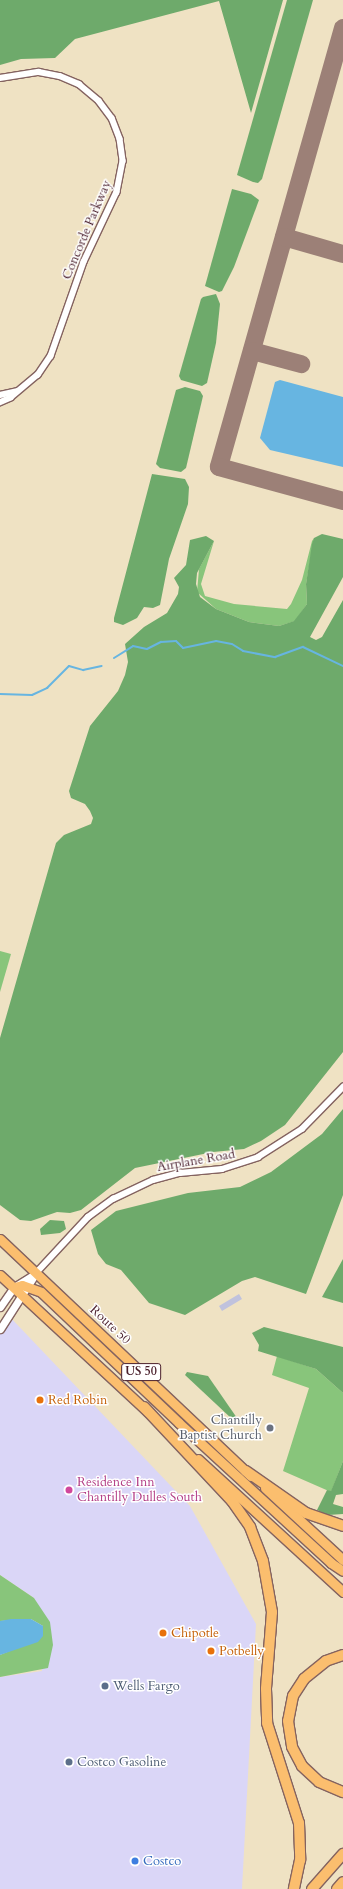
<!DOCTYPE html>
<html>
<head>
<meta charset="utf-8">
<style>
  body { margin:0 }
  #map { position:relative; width:343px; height:1889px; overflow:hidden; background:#efe2c3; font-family:Cardo,serif }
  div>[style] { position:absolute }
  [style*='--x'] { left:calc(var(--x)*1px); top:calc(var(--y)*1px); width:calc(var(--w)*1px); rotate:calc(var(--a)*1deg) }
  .built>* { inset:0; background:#dad6f7 }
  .industrial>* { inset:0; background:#c0c2dd }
  .green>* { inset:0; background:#88c57b }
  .forest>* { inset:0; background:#6eaa6b }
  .water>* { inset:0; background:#67b5e1 }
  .stream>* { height:2px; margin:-1px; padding:0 1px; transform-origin:1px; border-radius:1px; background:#67b5e1 }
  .taxiway>* { height:18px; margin:-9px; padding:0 9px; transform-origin:9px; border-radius:9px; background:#9c8077 }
  .roads { filter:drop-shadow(1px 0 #846360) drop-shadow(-1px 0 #846360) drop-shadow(0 1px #846360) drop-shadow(0 -1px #846360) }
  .minor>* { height:5.5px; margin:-2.75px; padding:0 2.75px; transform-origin:2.75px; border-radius:2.75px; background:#fff }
  .tertiary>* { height:7px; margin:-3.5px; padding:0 3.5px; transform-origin:3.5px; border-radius:3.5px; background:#fff }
  .trunk>* { height:9px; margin:-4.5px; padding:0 4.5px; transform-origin:4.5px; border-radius:4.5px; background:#fbbe6e }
  .motorway>* { height:10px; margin:-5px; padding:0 5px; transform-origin:5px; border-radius:5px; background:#fbbe6e }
  .dots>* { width:11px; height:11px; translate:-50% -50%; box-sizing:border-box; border:2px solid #fff; border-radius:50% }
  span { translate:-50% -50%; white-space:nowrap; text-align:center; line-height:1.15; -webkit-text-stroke:3px #fff; paint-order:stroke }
  .shield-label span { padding:1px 3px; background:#fff; border:1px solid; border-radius:3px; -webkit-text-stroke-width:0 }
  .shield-label { font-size:12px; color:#4a1f2b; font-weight:700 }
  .street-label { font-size:13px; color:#4a1f2b }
  .food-label { font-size:13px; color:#c56008 }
  .left { translate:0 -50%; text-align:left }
  .worship-label { font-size:13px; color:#5b616d }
  .right { translate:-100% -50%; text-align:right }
  .hotel-label { font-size:13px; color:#b23c85 }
  .service-label { font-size:13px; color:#4e5e75 }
  .shop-label { font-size:13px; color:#366cbe }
</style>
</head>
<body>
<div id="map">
  <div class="built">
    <div style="clip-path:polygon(9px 1316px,190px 1506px,256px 1624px,242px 1889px,0 1889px,0 1677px,42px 1671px,34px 1598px,0 1575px,0 1329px)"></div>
  </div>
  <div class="industrial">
    <div style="clip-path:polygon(239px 1294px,242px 1299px,222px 1311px,219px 1306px)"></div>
  </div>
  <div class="green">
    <div style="clip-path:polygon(314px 538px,306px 584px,307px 604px,295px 621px,279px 626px,249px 622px,216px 609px,197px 592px,199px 569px,214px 541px,201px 584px,205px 596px,234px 604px,287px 609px,291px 604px,302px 580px,312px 541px)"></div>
    <div style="clip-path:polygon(0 951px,11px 954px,0 992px)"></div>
    <div style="clip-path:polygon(277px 1356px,316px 1369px,343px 1393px,343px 1461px,331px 1492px,283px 1471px,309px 1388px,272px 1375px)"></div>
    <div style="clip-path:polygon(0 1575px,34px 1598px,50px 1622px,53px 1645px,48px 1668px,0 1677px,0 1655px,12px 1650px,43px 1626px,31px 1619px,0 1621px)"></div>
  </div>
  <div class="forest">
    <div style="clip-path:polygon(0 0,283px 0,251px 113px,219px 1px,75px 39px,55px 58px,21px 59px,0 65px)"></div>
    <div style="clip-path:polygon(287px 0,313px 0,262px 179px,258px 183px,253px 182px,237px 175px)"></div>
    <div style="clip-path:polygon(232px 189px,251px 194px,259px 200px,234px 267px,222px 291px,219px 292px,205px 286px)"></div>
    <div style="clip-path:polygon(216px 294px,220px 304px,216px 343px,207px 383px,202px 386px,181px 380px,179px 376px,201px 299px,203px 297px)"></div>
    <div style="clip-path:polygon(185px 387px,200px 391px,203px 396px,186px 468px,181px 472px,160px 468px,156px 464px,176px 390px)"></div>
    <div style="clip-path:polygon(152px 474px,185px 479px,189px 487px,188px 504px,169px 559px,160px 605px,153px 608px,144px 607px,137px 618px,123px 625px,114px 622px,114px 618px)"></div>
    <div style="clip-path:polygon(322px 534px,343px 539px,343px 577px,310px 637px,316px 640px,322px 637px,343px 600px,343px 1052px,285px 1125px,261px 1141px,244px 1149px,213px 1152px,135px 1168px,81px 1210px,70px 1213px,57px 1212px,31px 1221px,20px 1220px,0 1205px,0 1038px,56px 843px,64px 835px,91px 824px,93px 818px,90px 811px,85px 804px,71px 798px,69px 791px,90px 726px,118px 691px,125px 675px,128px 662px,125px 644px,144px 627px,167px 613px,178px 594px,179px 587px,174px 578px,186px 565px,190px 540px,206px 536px,214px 541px,197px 573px,196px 584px,200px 597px,216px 609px,249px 622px,279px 626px,294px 621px,307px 604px,306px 584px,312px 544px,314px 538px)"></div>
    <div style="clip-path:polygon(343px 1109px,343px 1195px,306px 1294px,255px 1277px,242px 1281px,185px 1315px,149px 1303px,121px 1270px,106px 1264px,98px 1254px,91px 1230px,116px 1211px,188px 1193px,240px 1187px,271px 1172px,322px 1134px)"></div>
    <div style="clip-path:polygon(50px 1220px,64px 1221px,66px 1229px,60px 1233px,41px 1235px,40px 1229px)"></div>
    <div style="clip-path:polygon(343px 1259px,343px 1303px,322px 1297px)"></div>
    <div style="clip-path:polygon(264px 1327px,343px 1347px,343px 1393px,316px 1369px,258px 1351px,259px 1345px,252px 1333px)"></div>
    <div style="clip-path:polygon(187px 1372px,208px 1376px,237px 1418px,232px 1419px,185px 1375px)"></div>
    <div style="clip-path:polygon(343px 1461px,343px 1494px,336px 1495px,333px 1504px,343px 1507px,343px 1514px,328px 1515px,317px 1510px,327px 1490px,331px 1491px)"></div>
  </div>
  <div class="water">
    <div style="clip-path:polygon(280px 380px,343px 397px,343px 467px,270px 450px,260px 438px,275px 382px)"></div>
    <div style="clip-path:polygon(11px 1619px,31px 1619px,43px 1626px,43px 1636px,38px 1642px,0 1655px,0 1621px)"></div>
  </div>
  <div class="stream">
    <div style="--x:114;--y:658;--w:22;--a:-32"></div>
    <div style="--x:133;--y:646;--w:14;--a:12"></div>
    <div style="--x:147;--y:649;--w:16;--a:-27"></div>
    <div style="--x:161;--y:642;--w:15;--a:-4"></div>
    <div style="--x:176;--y:641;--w:10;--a:45"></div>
    <div style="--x:183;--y:648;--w:34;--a:-12"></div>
    <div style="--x:216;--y:641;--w:16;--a:11"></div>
    <div style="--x:232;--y:644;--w:13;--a:32"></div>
    <div style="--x:243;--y:651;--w:33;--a:11"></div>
    <div style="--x:275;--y:657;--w:30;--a:-20"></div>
    <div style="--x:303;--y:647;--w:44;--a:25.4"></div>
    <div style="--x:0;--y:694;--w:32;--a:2"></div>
    <div style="--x:32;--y:695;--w:17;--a:-25"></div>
    <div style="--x:47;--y:688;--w:31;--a:-45"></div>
    <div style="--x:69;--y:666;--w:15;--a:16"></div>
    <div style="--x:83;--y:670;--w:19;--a:-12"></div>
  </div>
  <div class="taxiway">
    <div style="--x:343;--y:28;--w:456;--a:105.8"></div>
    <div style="--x:219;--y:467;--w:129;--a:15.3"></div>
    <div style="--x:284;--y:237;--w:61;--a:16.1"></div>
    <div style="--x:252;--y:351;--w:51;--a:14.9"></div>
  </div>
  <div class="roads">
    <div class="minor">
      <div style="--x:0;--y:78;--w:39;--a:-9"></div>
      <div style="--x:39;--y:72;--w:21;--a:11"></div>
      <div style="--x:60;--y:76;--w:21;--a:23"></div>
      <div style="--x:79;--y:84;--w:26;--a:40"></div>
      <div style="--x:99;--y:101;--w:21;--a:53"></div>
      <div style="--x:112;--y:118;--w:22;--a:69"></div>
      <div style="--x:120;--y:139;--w:22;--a:82"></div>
      <div style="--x:123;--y:161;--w:32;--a:101"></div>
      <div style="--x:117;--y:192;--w:77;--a:115.2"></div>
      <div style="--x:84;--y:262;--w:100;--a:109.3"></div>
      <div style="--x:51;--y:356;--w:23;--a:124"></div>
      <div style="--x:38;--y:375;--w:35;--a:140"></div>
      <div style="--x:11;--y:398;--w:12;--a:156"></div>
      <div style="--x:0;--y:395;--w:17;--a:-13"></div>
      <div style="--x:36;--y:1273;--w:76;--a:-47.1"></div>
      <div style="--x:88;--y:1217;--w:31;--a:-36"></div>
      <div style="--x:113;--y:1199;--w:44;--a:-25.4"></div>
      <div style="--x:153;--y:1180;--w:28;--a:-15"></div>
      <div style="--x:180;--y:1173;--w:42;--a:-5.4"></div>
      <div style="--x:222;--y:1169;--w:38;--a:-18"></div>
      <div style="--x:258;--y:1157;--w:52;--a:-32.5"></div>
      <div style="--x:302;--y:1129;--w:59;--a:-45.7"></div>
    </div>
    <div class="tertiary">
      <div style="--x:0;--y:1307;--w:24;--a:-55"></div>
      <div style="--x:14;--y:1287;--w:26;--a:-32"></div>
      <div style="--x:0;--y:1329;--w:67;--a:-57.3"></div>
    </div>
    <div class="trunk">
      <div style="--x:0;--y:1239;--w:345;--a:43.4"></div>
      <div style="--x:0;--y:1275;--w:202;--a:42.8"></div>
      <div style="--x:14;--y:1287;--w:8;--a:-14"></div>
      <div style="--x:22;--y:1285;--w:20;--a:20"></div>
      <div style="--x:41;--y:1292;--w:190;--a:43.5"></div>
      <div style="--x:179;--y:1423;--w:207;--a:42.6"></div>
      <div style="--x:331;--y:1563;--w:14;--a:34"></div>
      <div style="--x:198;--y:1459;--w:197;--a:42.5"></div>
      <div style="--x:265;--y:1488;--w:106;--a:42.7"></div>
    </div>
    <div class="motorway">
      <div style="--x:144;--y:1407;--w:129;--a:46.9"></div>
      <div style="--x:232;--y:1501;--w:32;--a:55"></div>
      <div style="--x:250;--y:1527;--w:36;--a:69"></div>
      <div style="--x:263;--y:1561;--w:52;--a:80"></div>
      <div style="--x:272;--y:1612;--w:77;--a:94.5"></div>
      <div style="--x:266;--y:1689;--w:34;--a:88"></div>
      <div style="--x:267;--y:1723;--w:105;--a:72.3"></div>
      <div style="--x:299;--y:1823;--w:37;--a:88"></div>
      <div style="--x:300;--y:1860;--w:30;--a:102"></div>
      <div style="--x:246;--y:1471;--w:73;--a:35"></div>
      <div style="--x:306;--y:1513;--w:39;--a:19"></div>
      <div style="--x:343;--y:1655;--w:18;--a:161"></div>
      <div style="--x:326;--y:1661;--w:28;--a:141"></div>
      <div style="--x:304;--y:1679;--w:20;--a:123"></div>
      <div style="--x:293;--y:1696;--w:25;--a:101"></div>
      <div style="--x:288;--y:1721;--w:26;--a:81"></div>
      <div style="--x:292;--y:1747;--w:21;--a:62"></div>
      <div style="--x:302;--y:1766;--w:23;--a:43"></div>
      <div style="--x:319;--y:1782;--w:26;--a:23"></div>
      <div style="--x:312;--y:1889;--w:47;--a:-48.5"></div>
      <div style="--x:337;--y:1889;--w:9;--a:-49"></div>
    </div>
  </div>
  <div class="dots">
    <div style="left:40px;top:1400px;background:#e8710a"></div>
    <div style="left:270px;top:1428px;background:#6b7280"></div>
    <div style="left:69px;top:1490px;background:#d1479c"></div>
    <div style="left:163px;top:1633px;background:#e8710a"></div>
    <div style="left:211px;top:1651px;background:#e8710a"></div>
    <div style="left:105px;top:1686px;background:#5c6f8a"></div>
    <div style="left:69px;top:1762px;background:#5c6f8a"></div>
    <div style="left:135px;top:1861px;background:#3f7fe0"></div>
  </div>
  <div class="shield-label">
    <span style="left:141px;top:1372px">US 50</span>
  </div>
  <div class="street-label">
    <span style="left:87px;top:230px;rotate:-67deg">Concorde Parkway</span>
    <span style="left:196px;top:1161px;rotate:-10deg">Airplane Road</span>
    <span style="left:110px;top:1325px;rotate:43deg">Route 50</span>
  </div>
  <div class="food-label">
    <span class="left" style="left:48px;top:1400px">Red Robin</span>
    <span class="left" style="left:171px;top:1633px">Chipotle</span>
    <span class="left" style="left:219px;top:1651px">Potbelly</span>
  </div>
  <div class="worship-label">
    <span class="right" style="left:262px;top:1428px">Chantilly<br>Baptist Church</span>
  </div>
  <div class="hotel-label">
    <span class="left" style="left:77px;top:1490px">Residence Inn<br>Chantilly Dulles South</span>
  </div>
  <div class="service-label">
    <span class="left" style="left:113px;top:1686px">Wells Fargo</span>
    <span class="left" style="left:77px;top:1762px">Costco Gasoline</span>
  </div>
  <div class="shop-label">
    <span class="left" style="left:143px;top:1861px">Costco</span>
  </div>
</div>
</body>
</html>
